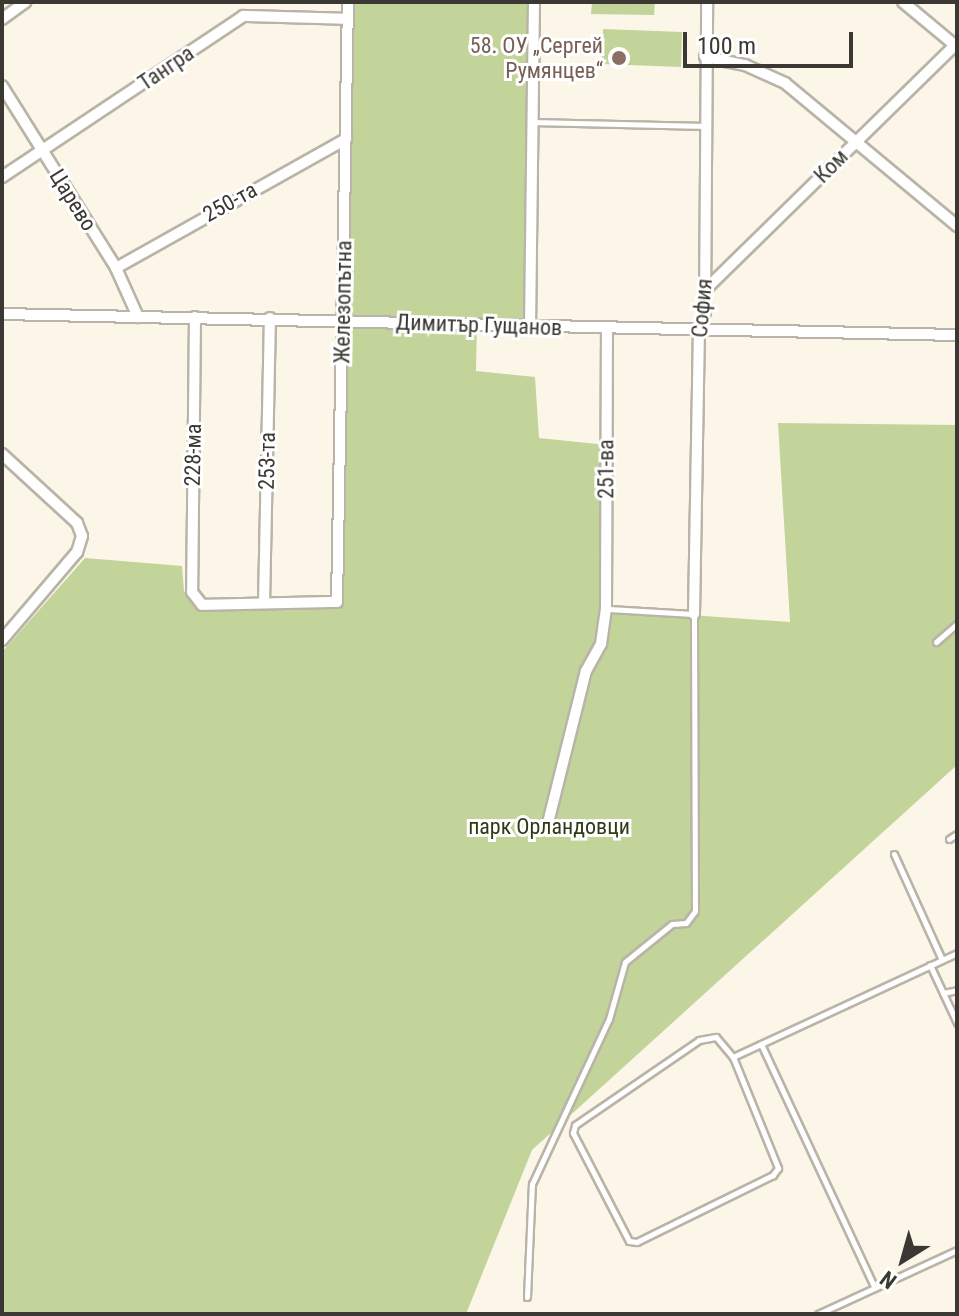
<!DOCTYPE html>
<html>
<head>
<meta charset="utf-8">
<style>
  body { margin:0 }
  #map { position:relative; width:959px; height:1316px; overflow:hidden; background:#fcf6e8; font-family:"Roboto Condensed",sans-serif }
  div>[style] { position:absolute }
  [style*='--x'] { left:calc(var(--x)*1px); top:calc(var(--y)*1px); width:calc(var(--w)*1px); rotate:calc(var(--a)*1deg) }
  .green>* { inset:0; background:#c2d499 }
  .roads { filter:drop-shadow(2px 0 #b9b4a7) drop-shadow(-2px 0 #b9b4a7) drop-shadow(0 2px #b9b4a7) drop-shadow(0 -2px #b9b4a7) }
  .lane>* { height:5px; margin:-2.5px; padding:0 2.5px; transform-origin:2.5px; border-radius:2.5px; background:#fff }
  .street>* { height:10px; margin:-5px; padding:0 5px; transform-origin:5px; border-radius:5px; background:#fff }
  .dots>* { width:22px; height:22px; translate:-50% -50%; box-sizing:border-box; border:4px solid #fff; border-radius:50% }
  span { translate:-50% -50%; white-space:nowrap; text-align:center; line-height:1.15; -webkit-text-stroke:6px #fff; paint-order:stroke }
  .education-label { font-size:22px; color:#785e54 }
  .right { translate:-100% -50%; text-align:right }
  .street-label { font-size:22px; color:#3b3833 }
  .park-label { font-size:22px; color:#303a14 }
  .frame { position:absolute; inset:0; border:4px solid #3b3833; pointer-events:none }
  .north { position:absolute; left:863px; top:1220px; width:80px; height:80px; -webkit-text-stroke:6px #fff; paint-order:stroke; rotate:217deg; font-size:22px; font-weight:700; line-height:32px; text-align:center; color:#3b3833 }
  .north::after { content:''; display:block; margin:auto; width:28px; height:36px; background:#3b3833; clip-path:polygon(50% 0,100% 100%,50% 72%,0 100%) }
  .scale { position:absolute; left:683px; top:32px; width:170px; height:36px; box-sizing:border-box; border:4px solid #3b3833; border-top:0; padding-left:10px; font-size:24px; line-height:28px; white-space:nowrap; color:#3b3833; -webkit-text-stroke:6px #fff; paint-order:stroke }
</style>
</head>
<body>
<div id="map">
  <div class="green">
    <div style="clip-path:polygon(354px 2px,528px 2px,525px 321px,477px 320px,476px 371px,535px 377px,539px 438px,607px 445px,606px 609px,790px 622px,778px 423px,957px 425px,957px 765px,532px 1150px,466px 1314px,2px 1314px,2px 652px,85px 558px,182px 566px,184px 591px,201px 612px,342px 607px)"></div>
    <div style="clip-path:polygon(592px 2px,655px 2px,654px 15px,591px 14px)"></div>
    <div style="clip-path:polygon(603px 29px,682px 32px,681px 67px,602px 64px)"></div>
  </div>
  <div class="roads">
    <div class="lane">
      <div style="--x:534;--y:122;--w:170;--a:1.3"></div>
      <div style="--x:936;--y:642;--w:28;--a:-41"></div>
      <div style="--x:949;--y:839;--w:9;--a:-32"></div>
      <div style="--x:894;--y:854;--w:116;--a:65.6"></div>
      <div style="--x:930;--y:965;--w:64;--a:65"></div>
      <div style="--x:943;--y:993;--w:14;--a:-12"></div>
      <div style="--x:716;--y:1037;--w:26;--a:50"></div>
      <div style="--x:733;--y:1057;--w:120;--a:67.9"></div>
      <div style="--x:778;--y:1168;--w:9;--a:126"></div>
      <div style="--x:773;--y:1175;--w:152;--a:153.8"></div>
      <div style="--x:637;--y:1242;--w:8;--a:-173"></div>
      <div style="--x:629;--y:1241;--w:122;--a:-117.4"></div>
      <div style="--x:573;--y:1133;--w:8;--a:-76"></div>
      <div style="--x:575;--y:1125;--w:150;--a:-34.4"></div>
      <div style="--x:699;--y:1040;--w:17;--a:-10"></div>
      <div style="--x:761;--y:1044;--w:269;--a:65"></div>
      <div style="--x:733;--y:1057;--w:247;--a:-24.9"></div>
      <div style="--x:527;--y:1297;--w:113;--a:-87.5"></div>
      <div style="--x:532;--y:1184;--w:182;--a:-65"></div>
      <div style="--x:609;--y:1019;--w:59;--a:-74.3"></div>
      <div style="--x:625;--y:962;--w:60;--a:-39"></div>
      <div style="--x:672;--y:924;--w:14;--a:-4"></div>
      <div style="--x:686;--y:923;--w:15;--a:-53"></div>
      <div style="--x:695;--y:911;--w:297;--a:-90.2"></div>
      <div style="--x:694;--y:614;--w:87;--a:-176.7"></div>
      <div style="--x:818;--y:1314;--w:153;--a:-24.7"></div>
    </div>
    <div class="street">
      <div style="--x:903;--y:2;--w:70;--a:39.8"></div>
      <div style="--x:2;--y:19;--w:29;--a:-36"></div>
      <div style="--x:705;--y:57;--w:41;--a:11.3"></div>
      <div style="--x:745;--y:65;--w:44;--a:24.2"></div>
      <div style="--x:785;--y:83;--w:224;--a:39.7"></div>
      <div style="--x:2;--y:86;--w:215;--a:57.9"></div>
      <div style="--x:116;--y:268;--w:54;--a:65.8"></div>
      <div style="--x:2;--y:177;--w:290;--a:-33.7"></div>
      <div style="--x:243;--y:16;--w:105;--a:1.6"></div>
      <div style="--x:116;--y:268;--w:264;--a:-29.3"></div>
      <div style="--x:705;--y:290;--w:353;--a:-44.4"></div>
      <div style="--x:2;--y:314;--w:955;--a:1.26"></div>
      <div style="--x:195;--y:317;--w:275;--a:90.6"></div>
      <div style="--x:192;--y:592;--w:16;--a:52"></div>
      <div style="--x:202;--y:605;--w:135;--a:-1.3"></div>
      <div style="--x:337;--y:602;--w:600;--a:-88.95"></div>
      <div style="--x:530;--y:328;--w:326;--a:-89.3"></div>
      <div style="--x:2;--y:454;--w:102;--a:42.6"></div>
      <div style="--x:77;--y:523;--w:14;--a:69"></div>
      <div style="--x:82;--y:536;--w:17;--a:107"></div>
      <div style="--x:77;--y:552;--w:116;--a:130.4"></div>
      <div style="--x:264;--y:603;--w:285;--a:-88.8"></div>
      <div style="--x:694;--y:614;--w:283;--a:-89"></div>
      <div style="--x:699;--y:331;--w:20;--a:-72"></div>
      <div style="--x:705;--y:312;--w:310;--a:-89.6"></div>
      <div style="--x:547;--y:827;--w:161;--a:-76"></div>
      <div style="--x:586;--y:671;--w:31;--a:-61"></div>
      <div style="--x:601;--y:644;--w:35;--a:-82"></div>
      <div style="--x:606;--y:609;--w:280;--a:-89.8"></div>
    </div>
  </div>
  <div class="dots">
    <div style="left:619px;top:58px;background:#8d6e63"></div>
  </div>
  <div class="education-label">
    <span class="right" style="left:603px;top:58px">58. ОУ „Сергей<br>Румянцев“</span>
  </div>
  <div class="street-label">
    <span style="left:166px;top:68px;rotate:-34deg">Тангра</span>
    <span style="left:831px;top:166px;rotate:-45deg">Ком</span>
    <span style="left:73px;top:200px;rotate:58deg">Царево</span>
    <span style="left:230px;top:202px;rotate:-29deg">250-та</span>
    <span style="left:343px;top:302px;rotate:-89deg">Железопътна</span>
    <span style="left:702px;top:308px;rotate:-85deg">София</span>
    <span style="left:479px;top:325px;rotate:2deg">Димитър Гущанов</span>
    <span style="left:193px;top:455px;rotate:-89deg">228-ма</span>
    <span style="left:267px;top:461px;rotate:-89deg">253-та</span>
    <span style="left:606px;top:469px;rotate:-90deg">251-ва</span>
  </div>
  <div class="park-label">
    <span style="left:549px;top:827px">парк Орландовци</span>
  </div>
  <div class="frame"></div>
  <div class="north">N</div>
  <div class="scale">100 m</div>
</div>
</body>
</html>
